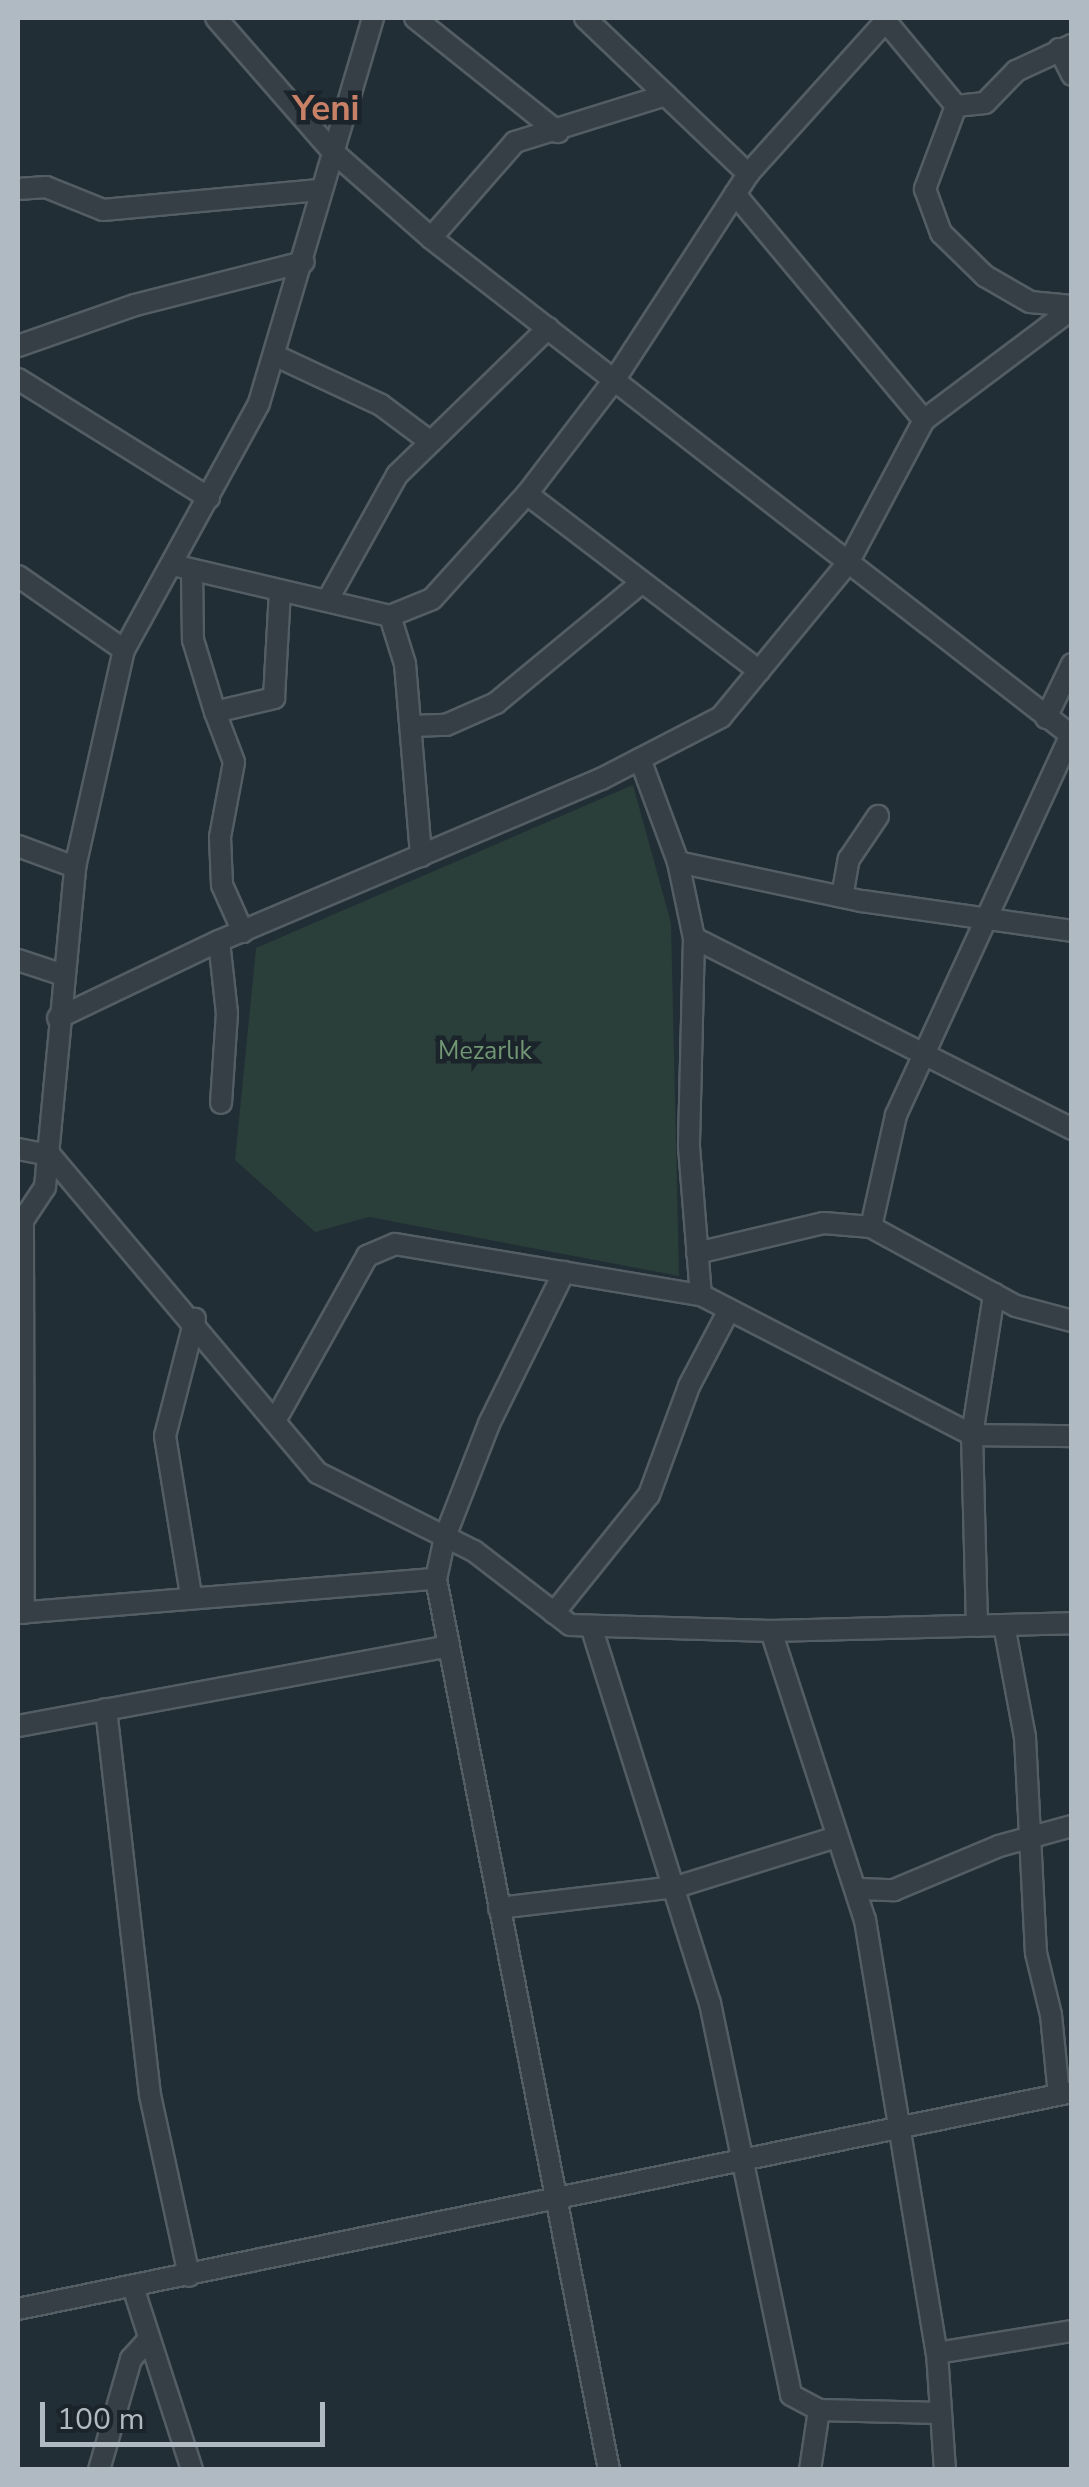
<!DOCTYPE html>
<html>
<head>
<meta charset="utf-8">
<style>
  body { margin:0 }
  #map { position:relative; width:1089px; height:2487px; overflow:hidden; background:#222e35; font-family:"Nunito Sans",sans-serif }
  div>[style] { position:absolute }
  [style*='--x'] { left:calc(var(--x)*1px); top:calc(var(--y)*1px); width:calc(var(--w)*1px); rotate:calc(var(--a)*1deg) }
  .green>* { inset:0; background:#2a3e3a }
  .roads { filter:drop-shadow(2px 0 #535d64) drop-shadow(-2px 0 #535d64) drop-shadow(0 2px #535d64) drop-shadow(0 -2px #535d64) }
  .street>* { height:20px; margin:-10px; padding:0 10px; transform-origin:10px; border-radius:10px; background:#363f46 }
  span { translate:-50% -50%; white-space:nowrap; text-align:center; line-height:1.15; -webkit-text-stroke:9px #1b242b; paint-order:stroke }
  .park-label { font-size:25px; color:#719673 }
  .district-label { font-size:35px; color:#c88066; font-weight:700 }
  .frame { position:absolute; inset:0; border:20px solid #b0bac3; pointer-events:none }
  .scale { position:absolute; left:40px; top:2402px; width:285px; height:45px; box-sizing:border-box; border:5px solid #b0bac3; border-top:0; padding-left:12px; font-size:30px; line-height:35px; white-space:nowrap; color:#b0bac3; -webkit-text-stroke:8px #1b242b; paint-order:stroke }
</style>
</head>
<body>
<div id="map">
  <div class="green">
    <div style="clip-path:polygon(633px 785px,671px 923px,679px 1276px,369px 1217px,315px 1232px,235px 1160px,256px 948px)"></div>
  </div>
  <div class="roads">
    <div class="street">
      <div style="--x:216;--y:18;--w:175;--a:48.9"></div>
      <div style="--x:331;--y:150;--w:133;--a:41.3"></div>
      <div style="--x:431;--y:238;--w:812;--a:37.84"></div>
      <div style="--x:415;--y:18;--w:183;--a:38.6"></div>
      <div style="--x:585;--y:18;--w:226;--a:43.7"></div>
      <div style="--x:883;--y:18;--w:114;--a:50.3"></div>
      <div style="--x:956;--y:106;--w:29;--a:-6"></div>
      <div style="--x:985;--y:103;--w:45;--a:-45.9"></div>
      <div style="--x:1016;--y:71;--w:62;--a:-24.9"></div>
      <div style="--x:1059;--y:49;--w:29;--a:63"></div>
      <div style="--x:956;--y:106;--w:89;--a:110.5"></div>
      <div style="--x:925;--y:189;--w:47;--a:70"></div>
      <div style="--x:941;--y:233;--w:62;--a:44.3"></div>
      <div style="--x:985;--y:276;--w:52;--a:30"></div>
      <div style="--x:1030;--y:302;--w:42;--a:5.4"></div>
      <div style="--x:18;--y:189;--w:28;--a:-4"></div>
      <div style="--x:46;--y:187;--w:61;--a:22"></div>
      <div style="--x:103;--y:210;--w:217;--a:-5.3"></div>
      <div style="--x:735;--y:194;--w:295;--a:50.1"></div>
      <div style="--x:431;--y:238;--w:128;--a:-48.8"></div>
      <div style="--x:515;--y:142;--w:158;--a:-17.3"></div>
      <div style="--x:18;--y:346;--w:124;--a:-19.3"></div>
      <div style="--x:135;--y:305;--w:174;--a:-14.3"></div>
      <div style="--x:274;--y:355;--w:118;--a:25"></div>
      <div style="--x:381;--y:405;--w:59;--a:36.7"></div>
      <div style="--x:18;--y:379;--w:225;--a:31.9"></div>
      <div style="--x:527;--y:494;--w:292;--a:37.3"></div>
      <div style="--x:173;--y:565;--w:223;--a:13.2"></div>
      <div style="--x:390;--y:616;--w:45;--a:-22"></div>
      <div style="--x:432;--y:599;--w:142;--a:-47.9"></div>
      <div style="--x:527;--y:494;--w:145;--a:-52.6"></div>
      <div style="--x:615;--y:379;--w:244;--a:-57"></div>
      <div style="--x:748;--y:174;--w:206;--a:-48"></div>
      <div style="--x:192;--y:570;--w:70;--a:89.2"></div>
      <div style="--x:193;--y:640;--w:75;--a:73"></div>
      <div style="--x:18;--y:576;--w:129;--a:34.9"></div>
      <div style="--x:327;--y:601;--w:144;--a:-60.9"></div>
      <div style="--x:397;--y:475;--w:211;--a:-44.2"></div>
      <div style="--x:390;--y:616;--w:50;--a:72.6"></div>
      <div style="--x:405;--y:664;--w:193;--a:85.2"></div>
      <div style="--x:1046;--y:718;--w:60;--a:-64.3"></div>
      <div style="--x:411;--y:726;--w:35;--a:-2"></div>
      <div style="--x:446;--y:725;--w:55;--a:-23.7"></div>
      <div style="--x:496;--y:703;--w:188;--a:-39.6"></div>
      <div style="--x:640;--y:759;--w:110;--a:69.7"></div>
      <div style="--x:678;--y:862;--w:78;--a:78.1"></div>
      <div style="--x:694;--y:938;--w:209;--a:91.4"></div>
      <div style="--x:689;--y:1147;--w:148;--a:85.4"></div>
      <div style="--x:18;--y:846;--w:61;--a:20.2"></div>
      <div style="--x:678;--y:862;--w:188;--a:12"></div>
      <div style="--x:862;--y:901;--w:212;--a:8.1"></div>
      <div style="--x:842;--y:897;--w:39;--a:-80"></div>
      <div style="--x:849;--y:859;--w:52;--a:-56"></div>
      <div style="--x:243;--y:932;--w:51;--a:-114.1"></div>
      <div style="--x:222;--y:885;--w:48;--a:-92.4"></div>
      <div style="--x:220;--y:837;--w:76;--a:-79.4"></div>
      <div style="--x:234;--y:762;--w:53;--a:-110.8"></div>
      <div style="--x:215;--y:712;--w:61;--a:-13.3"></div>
      <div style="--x:274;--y:698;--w:108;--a:-86.8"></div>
      <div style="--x:694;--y:938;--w:424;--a:26.8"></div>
      <div style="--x:219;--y:941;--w:72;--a:83.7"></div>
      <div style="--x:227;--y:1013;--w:90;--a:93.8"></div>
      <div style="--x:18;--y:960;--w:47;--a:18.4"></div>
      <div style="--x:58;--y:1018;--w:178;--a:-25.6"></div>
      <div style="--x:219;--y:941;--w:415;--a:-23"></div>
      <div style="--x:601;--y:779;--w:135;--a:-27.3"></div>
      <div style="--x:721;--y:717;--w:200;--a:-50.5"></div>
      <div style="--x:848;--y:563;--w:162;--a:-62"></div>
      <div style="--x:924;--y:420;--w:185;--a:-36.9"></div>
      <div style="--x:18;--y:1149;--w:33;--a:11"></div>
      <div style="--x:50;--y:1155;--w:416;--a:49.9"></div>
      <div style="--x:318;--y:1473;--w:174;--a:26.6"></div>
      <div style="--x:474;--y:1551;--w:121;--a:37.6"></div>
      <div style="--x:570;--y:1625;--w:201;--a:1.7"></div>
      <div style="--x:771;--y:1631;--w:301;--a:-1.5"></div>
      <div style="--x:23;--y:1220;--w:393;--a:89.9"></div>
      <div style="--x:871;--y:1227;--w:115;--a:-77.4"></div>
      <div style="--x:896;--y:1115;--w:418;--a:-65.3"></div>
      <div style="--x:18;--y:1228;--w:49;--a:-56.6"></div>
      <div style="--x:45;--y:1187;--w:321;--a:-84.6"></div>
      <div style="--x:75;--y:867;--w:222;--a:-77.3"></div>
      <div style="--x:124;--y:650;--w:281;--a:-61.3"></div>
      <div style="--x:259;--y:403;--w:402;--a:-73.5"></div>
      <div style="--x:697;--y:1253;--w:130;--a:-13.3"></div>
      <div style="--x:824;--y:1223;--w:47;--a:4.9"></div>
      <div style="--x:871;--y:1227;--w:165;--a:28.6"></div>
      <div style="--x:1016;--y:1306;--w:58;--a:15"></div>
      <div style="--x:564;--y:1272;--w:169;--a:116.3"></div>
      <div style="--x:489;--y:1424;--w:121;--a:111.3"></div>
      <div style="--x:445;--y:1537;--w:43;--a:102.1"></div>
      <div style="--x:436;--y:1579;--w:908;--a:79.01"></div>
      <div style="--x:276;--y:1419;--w:187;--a:-60.8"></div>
      <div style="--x:367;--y:1256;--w:30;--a:-23"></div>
      <div style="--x:395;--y:1244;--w:310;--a:9.5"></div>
      <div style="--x:701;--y:1295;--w:305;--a:27.3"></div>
      <div style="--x:972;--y:1435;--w:100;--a:0.6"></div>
      <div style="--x:191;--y:1595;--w:161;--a:-99.3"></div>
      <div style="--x:165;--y:1436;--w:121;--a:-75.6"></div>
      <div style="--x:18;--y:1613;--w:419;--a:-4.7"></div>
      <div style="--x:554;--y:1613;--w:151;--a:-51.2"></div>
      <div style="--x:649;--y:1495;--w:116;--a:-69.8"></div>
      <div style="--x:689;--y:1386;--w:86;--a:-62.2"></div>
      <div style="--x:1004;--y:1625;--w:114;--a:79.4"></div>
      <div style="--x:1025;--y:1737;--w:216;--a:87.1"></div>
      <div style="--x:1036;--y:1953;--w:64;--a:76.4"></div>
      <div style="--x:1051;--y:2015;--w:80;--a:84.3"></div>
      <div style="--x:591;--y:1626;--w:395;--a:72.5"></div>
      <div style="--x:710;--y:2003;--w:400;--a:78.3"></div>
      <div style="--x:791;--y:2395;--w:32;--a:28"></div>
      <div style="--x:819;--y:2410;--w:121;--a:1.4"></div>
      <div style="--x:977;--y:1626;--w:191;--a:-91.5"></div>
      <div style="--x:972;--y:1435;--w:143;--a:-81.1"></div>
      <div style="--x:771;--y:1631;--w:304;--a:72"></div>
      <div style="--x:865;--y:1920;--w:439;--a:80.6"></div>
      <div style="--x:937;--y:2353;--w:117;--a:86.1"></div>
      <div style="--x:106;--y:1709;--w:388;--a:83.5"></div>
      <div style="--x:150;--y:2095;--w:185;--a:77.8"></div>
      <div style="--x:18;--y:1726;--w:438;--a:-10.5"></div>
      <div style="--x:857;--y:1889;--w:37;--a:2"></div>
      <div style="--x:894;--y:1890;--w:114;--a:-22.7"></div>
      <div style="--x:999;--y:1846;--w:76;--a:-15.3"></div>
      <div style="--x:499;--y:1908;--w:178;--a:-6.8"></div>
      <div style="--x:676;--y:1887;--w:169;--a:-17.3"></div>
      <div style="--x:133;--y:2287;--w:192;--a:72.1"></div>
      <div style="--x:18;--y:2309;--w:1076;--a:-11.63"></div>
      <div style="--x:937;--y:2353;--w:137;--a:-9.3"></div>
      <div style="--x:99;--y:2470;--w:116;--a:-73.9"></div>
      <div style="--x:131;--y:2359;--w:27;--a:-48"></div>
      <div style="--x:810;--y:2470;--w:61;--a:-81.5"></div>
    </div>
  </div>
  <div class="park-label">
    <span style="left:485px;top:1051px">Mezarlık</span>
  </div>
  <div class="district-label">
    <span style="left:326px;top:109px">Yeni</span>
  </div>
  <div class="frame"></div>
  <div class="scale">100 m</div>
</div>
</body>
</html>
